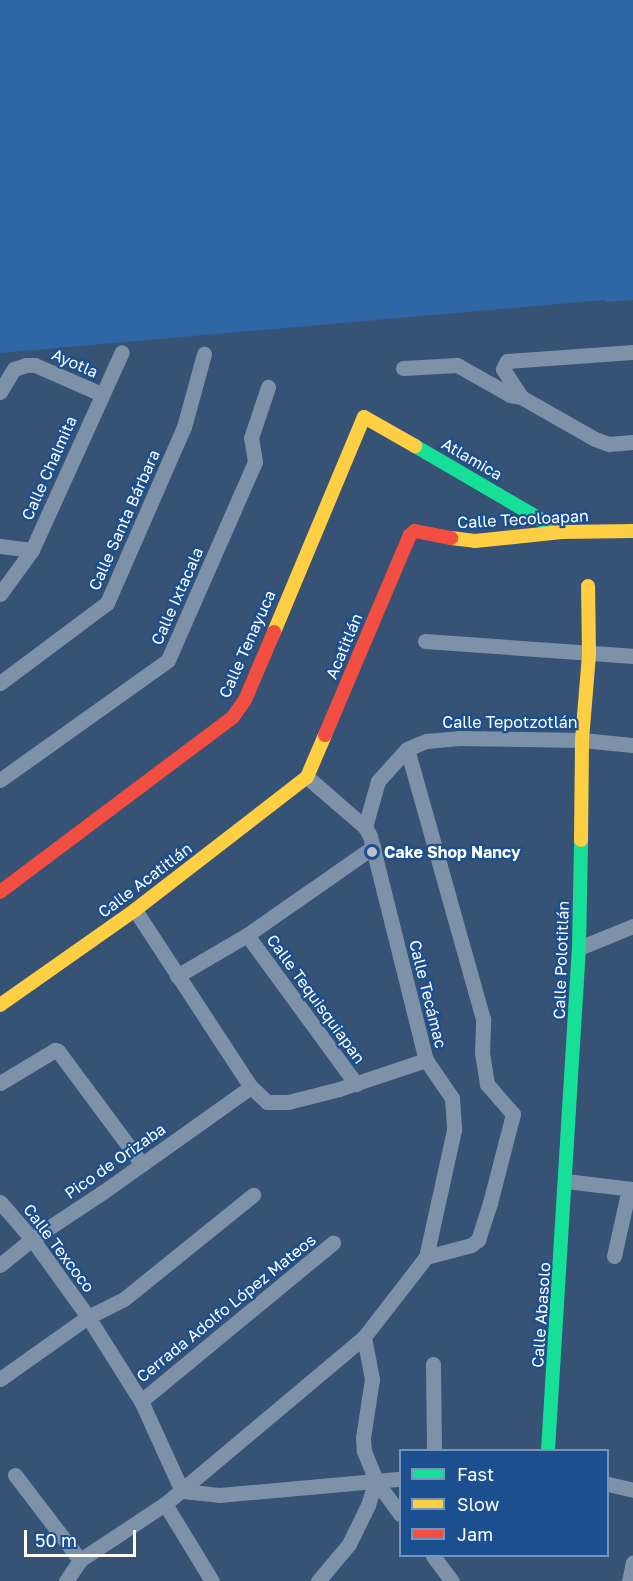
<!DOCTYPE html>
<html>
<head>
<meta charset="utf-8">
<style>
  body { margin:0 }
  #map { position:relative; width:633px; height:1581px; overflow:hidden; background:#365274; font-family:"Golos Text",sans-serif }
  div>[style] { position:absolute }
  [style*='--x'] { left:calc(var(--x)*1px); top:calc(var(--y)*1px); width:calc(var(--w)*1px); rotate:calc(var(--a)*1deg) }
  .green>* { inset:0; background:#2f66a5 }
  .street>* { height:15px; margin:-7.5px; padding:0 7.5px; transform-origin:7.5px; border-radius:7.5px; background:#7d92a8 }
  .fast>* { height:14px; margin:-7px; padding:0 7px; transform-origin:7px; border-radius:7px; background:#16e098 }
  .slow>* { height:14px; margin:-7px; padding:0 7px; transform-origin:7px; border-radius:7px; background:#ffcf43 }
  .jam>* { height:14px; margin:-7px; padding:0 7px; transform-origin:7px; border-radius:7px; background:#f24e42 }
  .dots>* { width:16px; height:16px; translate:-50% -50%; box-sizing:border-box; border:3px solid #1b4f8f; border-radius:50% }
  span { translate:-50% -50%; white-space:nowrap; text-align:center; line-height:1.15; -webkit-text-stroke:4.5px #1b4f8f; paint-order:stroke }
  .street-label { font-size:16px; color:#fff }
  .poi-label { font-size:16px; color:#fff; font-weight:700 }
  .left { translate:0 -50%; text-align:left }
  .legend { position:absolute; left:399px; top:1449px; width:210px; height:108px; box-sizing:border-box; background:#1b4f8f; border:2px solid #7695bc; margin:0; padding:8px 10px; list-style:none; font-size:18px; color:#fff }
  .legend li { display:flex; align-items:center; gap:12px; height:30px }
  .legend b { width:30px; border:2px solid #7695bc }
  .scale { position:absolute; left:24px; top:1530px; width:112px; height:27px; box-sizing:border-box; border:3px solid #fff; border-top:0; padding-left:8px; font-size:18px; line-height:21px; white-space:nowrap; color:#fff; -webkit-text-stroke:4px #1b4f8f; paint-order:stroke }
</style>
</head>
<body>
<div id="map">
  <div class="green">
    <div style="clip-path:polygon(0 0,633px 0,633px 300px,606px 302px,605px 300px,0 353px)"></div>
  </div>
  <div class="street">
    <div style="--x:633;--y:352;--w:126;--a:175.9"></div>
    <div style="--x:507;--y:361;--w:9;--a:117"></div>
    <div style="--x:503;--y:369;--w:33;--a:57"></div>
    <div style="--x:521;--y:397;--w:85;--a:29.6"></div>
    <div style="--x:595;--y:439;--w:15;--a:20"></div>
    <div style="--x:609;--y:444;--w:24;--a:-5"></div>
    <div style="--x:403;--y:368;--w:54;--a:-3.2"></div>
    <div style="--x:457;--y:365;--w:61;--a:29.5"></div>
    <div style="--x:510;--y:395;--w:11;--a:10"></div>
    <div style="--x:0;--y:392;--w:27;--a:-59"></div>
    <div style="--x:14;--y:369;--w:13;--a:-18"></div>
    <div style="--x:26;--y:365;--w:9;--a:0"></div>
    <div style="--x:35;--y:365;--w:72;--a:23.7"></div>
    <div style="--x:0;--y:546;--w:32;--a:7"></div>
    <div style="--x:0;--y:594;--w:54;--a:-54"></div>
    <div style="--x:32;--y:550;--w:217;--a:-65.6"></div>
    <div style="--x:425;--y:641;--w:209;--a:4.1"></div>
    <div style="--x:0;--y:683;--w:134;--a:-36.8"></div>
    <div style="--x:107;--y:603;--w:192;--a:-66.4"></div>
    <div style="--x:184;--y:427;--w:76;--a:-74.7"></div>
    <div style="--x:307;--y:777;--w:77;--a:40.8"></div>
    <div style="--x:365;--y:827;--w:10;--a:61"></div>
    <div style="--x:370;--y:836;--w:231;--a:76"></div>
    <div style="--x:426;--y:1060;--w:46;--a:55.6"></div>
    <div style="--x:452;--y:1098;--w:32;--a:86"></div>
    <div style="--x:454;--y:1130;--w:130;--a:102.4"></div>
    <div style="--x:0;--y:780;--w:206;--a:-35.5"></div>
    <div style="--x:168;--y:660;--w:216;--a:-66.3"></div>
    <div style="--x:255;--y:462;--w:24;--a:-99"></div>
    <div style="--x:251;--y:438;--w:54;--a:-71.6"></div>
    <div style="--x:365;--y:827;--w:48;--a:-74.2"></div>
    <div style="--x:378;--y:781;--w:43;--a:-47.8"></div>
    <div style="--x:407;--y:749;--w:21;--a:-23"></div>
    <div style="--x:426;--y:741;--w:33;--a:-5"></div>
    <div style="--x:459;--y:738;--w:123;--a:0.9"></div>
    <div style="--x:582;--y:740;--w:51;--a:5.6"></div>
    <div style="--x:135;--y:910;--w:212;--a:56.8"></div>
    <div style="--x:251;--y:1087;--w:22;--a:43"></div>
    <div style="--x:267;--y:1102;--w:21;--a:0"></div>
    <div style="--x:288;--y:1102;--w:53;--a:-14.3"></div>
    <div style="--x:339;--y:1089;--w:92;--a:-18.4"></div>
    <div style="--x:247;--y:935;--w:185;--a:53.8"></div>
    <div style="--x:579;--y:948;--w:58;--a:-22.2"></div>
    <div style="--x:177;--y:976;--w:81;--a:-30.4"></div>
    <div style="--x:247;--y:935;--w:154;--a:-34.9"></div>
    <div style="--x:0;--y:1083;--w:64;--a:-31"></div>
    <div style="--x:55;--y:1050;--w:3;--a:18"></div>
    <div style="--x:58;--y:1051;--w:141;--a:53.4"></div>
    <div style="--x:566;--y:1181;--w:67;--a:6.8"></div>
    <div style="--x:0;--y:1202;--w:49;--a:49.1"></div>
    <div style="--x:32;--y:1239;--w:96;--a:54.3"></div>
    <div style="--x:88;--y:1317;--w:99;--a:57.8"></div>
    <div style="--x:141;--y:1401;--w:99;--a:65.5"></div>
    <div style="--x:614;--y:1256;--w:69;--a:-77.4"></div>
    <div style="--x:0;--y:1265;--w:41;--a:-39.1"></div>
    <div style="--x:32;--y:1239;--w:85;--a:-33.5"></div>
    <div style="--x:103;--y:1192;--w:181;--a:-35.4"></div>
    <div style="--x:364;--y:1337;--w:43;--a:79.2"></div>
    <div style="--x:372;--y:1379;--w:60;--a:98.7"></div>
    <div style="--x:363;--y:1438;--w:13;--a:86"></div>
    <div style="--x:364;--y:1451;--w:32;--a:68"></div>
    <div style="--x:376;--y:1481;--w:41;--a:54"></div>
    <div style="--x:433;--y:1364;--w:86;--a:89.3"></div>
    <div style="--x:0;--y:1379;--w:108;--a:-35.2"></div>
    <div style="--x:88;--y:1317;--w:40;--a:-26.6"></div>
    <div style="--x:124;--y:1299;--w:166;--a:-38.9"></div>
    <div style="--x:141;--y:1401;--w:249;--a:-39.5"></div>
    <div style="--x:15;--y:1475;--w:107;--a:52.6"></div>
    <div style="--x:608;--y:1484;--w:26;--a:13"></div>
    <div style="--x:182;--y:1491;--w:37;--a:6"></div>
    <div style="--x:219;--y:1495;--w:182;--a:-5.1"></div>
    <div style="--x:165;--y:1504;--w:90;--a:58.6"></div>
    <div style="--x:433;--y:1556;--w:31;--a:53"></div>
    <div style="--x:66;--y:1581;--w:25;--a:-56"></div>
    <div style="--x:80;--y:1560;--w:102;--a:-33.4"></div>
    <div style="--x:165;--y:1504;--w:260;--a:-40"></div>
    <div style="--x:364;--y:1337;--w:101;--a:-52.2"></div>
    <div style="--x:426;--y:1257;--w:47;--a:-14.9"></div>
    <div style="--x:471;--y:1245;--w:9;--a:-36"></div>
    <div style="--x:478;--y:1240;--w:39;--a:-72"></div>
    <div style="--x:490;--y:1203;--w:92;--a:-75.5"></div>
    <div style="--x:513;--y:1114;--w:40;--a:-131"></div>
    <div style="--x:487;--y:1084;--w:30;--a:-99"></div>
    <div style="--x:482;--y:1054;--w:35;--a:-88"></div>
    <div style="--x:483;--y:1019;--w:280;--a:-105.7"></div>
    <div style="--x:318;--y:1581;--w:48;--a:-50"></div>
    <div style="--x:349;--y:1544;--w:43;--a:-64"></div>
    <div style="--x:368;--y:1505;--w:25;--a:-72"></div>
    <div style="--x:629;--y:1581;--w:19;--a:-78"></div>
  </div>
  <div class="fast">
    <div style="--x:415;--y:446;--w:170;--a:30.3"></div>
    <div style="--x:548;--y:1450;--w:503;--a:-86.47"></div>
    <div style="--x:579;--y:948;--w:108;--a:-88.9"></div>
  </div>
  <div class="slow">
    <div style="--x:451;--y:538;--w:24;--a:7"></div>
    <div style="--x:475;--y:541;--w:87;--a:-5.9"></div>
    <div style="--x:562;--y:532;--w:71;--a:-0.8"></div>
    <div style="--x:274;--y:632;--w:233;--a:-67.3"></div>
    <div style="--x:364;--y:417;--w:59;--a:29.6"></div>
    <div style="--x:581;--y:840;--w:100;--a:-89.4"></div>
    <div style="--x:582;--y:740;--w:86;--a:-85.3"></div>
    <div style="--x:589;--y:654;--w:68;--a:-90.8"></div>
    <div style="--x:0;--y:1005;--w:165;--a:-35.1"></div>
    <div style="--x:135;--y:910;--w:217;--a:-37.7"></div>
    <div style="--x:307;--y:777;--w:46;--a:-66.8"></div>
  </div>
  <div class="jam">
    <div style="--x:325;--y:735;--w:217;--a:-67"></div>
    <div style="--x:410;--y:535;--w:6;--a:-39"></div>
    <div style="--x:415;--y:531;--w:37;--a:11"></div>
    <div style="--x:0;--y:892;--w:291;--a:-36.9"></div>
    <div style="--x:233;--y:717;--w:21;--a:-55"></div>
    <div style="--x:245;--y:700;--w:74;--a:-66.9"></div>
  </div>
  <div class="dots">
    <div style="left:372px;top:852px;background:#b9c2ce"></div>
  </div>
  <div class="street-label">
    <span style="left:75px;top:363px;rotate:24deg">Ayotla</span>
    <span style="left:472px;top:459px;rotate:30deg">Atlamica</span>
    <span style="left:49px;top:468px;rotate:-66deg">Calle Chalmita</span>
    <span style="left:523px;top:519px;rotate:-3deg">Calle Tecoloapan</span>
    <span style="left:124px;top:520px;rotate:-66deg">Calle Santa Bárbara</span>
    <span style="left:177px;top:596px;rotate:-66deg">Calle Ixtacala</span>
    <span style="left:247px;top:644px;rotate:-66deg">Calle Tenayuca</span>
    <span style="left:344px;top:646px;rotate:-67deg">Acatitlán</span>
    <span style="left:510px;top:722px">Calle Tepotzotlán</span>
    <span style="left:145px;top:880px;rotate:-37deg">Calle Acatitlán</span>
    <span style="left:561px;top:960px;rotate:-88deg">Calle Polotitlán</span>
    <span style="left:428px;top:994px;rotate:76deg">Calle Tecámac</span>
    <span style="left:316px;top:999px;rotate:54deg">Calle Tequisquiapan</span>
    <span style="left:115px;top:1161px;rotate:-35deg">Pico de Orizaba</span>
    <span style="left:59px;top:1248px;rotate:53deg">Calle Texcoco</span>
    <span style="left:226px;top:1308px;rotate:-39deg">Cerrada Adolfo López Mateos</span>
    <span style="left:541px;top:1315px;rotate:-86deg">Calle Abasolo</span>
  </div>
  <div class="poi-label">
    <span class="left" style="left:384px;top:852px">Cake Shop Nancy</span>
  </div>
  <ul class="legend">
  <li><b style="height:8px;background:#16e098"></b>Fast</li>
  <li><b style="height:8px;background:#ffcf43"></b>Slow</li>
  <li><b style="height:8px;background:#f24e42"></b>Jam</li>
  </ul>
  <div class="scale">50 m</div>
</div>
</body>
</html>
